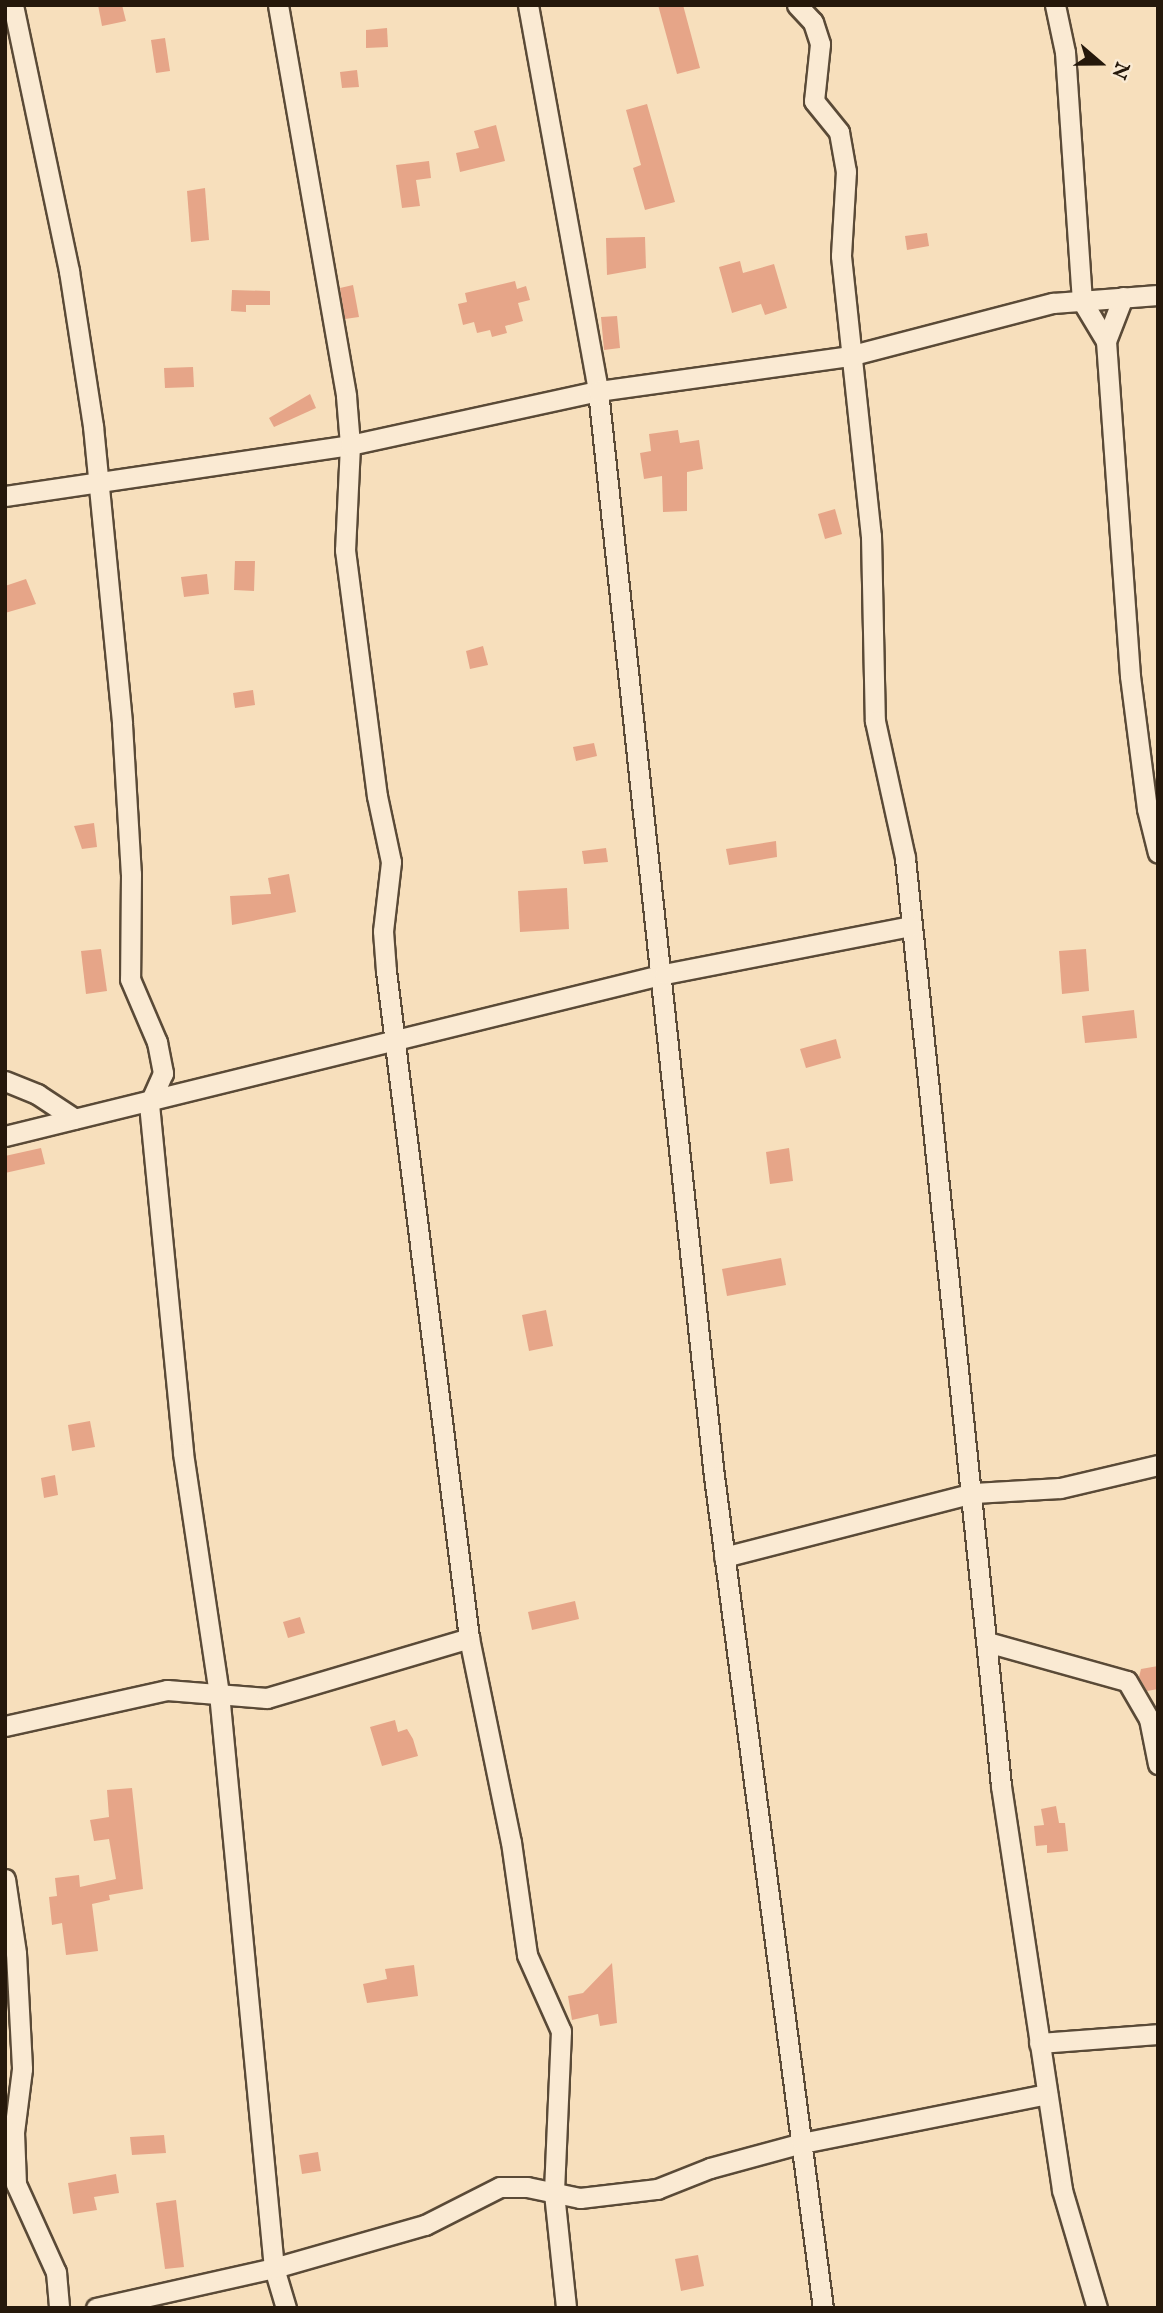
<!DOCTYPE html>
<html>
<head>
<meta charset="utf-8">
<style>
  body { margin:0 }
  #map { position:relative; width:1163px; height:2313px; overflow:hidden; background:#f7dfbc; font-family:"IM FELL English",serif }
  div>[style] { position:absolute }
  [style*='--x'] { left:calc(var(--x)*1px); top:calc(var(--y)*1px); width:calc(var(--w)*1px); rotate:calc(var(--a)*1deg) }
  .building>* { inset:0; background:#e6a588 }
  .roads { filter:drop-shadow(2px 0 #5a4a37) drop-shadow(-2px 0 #5a4a37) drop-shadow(0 2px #5a4a37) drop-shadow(0 -2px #5a4a37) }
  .minor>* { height:19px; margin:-9.5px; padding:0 9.5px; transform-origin:9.5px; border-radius:9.5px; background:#faead3 }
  span { translate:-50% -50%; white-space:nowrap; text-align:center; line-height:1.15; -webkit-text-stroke:6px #faead3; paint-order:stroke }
  .frame { position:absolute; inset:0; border:7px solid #25180b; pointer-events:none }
  .north { position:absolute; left:1065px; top:28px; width:70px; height:70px; -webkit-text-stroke:5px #faead3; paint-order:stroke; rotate:110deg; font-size:19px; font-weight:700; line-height:28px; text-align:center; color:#25180b }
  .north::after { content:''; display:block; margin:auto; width:24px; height:32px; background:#25180b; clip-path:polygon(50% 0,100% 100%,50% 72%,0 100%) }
</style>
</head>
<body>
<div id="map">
  <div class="building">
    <div style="clip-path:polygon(98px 5px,122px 5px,126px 21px,102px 26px)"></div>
    <div style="clip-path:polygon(658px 5px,683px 5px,700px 68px,677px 74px)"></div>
    <div style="clip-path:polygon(387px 28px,388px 47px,366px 48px,366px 30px)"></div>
    <div style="clip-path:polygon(165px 38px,170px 71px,156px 73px,151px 40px)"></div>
    <div style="clip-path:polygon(357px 70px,359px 87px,342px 88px,340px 72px)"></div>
    <div style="clip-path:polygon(647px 104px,675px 202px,645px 210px,633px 168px,641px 165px,626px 110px)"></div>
    <div style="clip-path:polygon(496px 125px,505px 161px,460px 172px,456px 153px,479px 148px,474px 131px)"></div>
    <div style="clip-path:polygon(429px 161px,431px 178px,416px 180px,420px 206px,402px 208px,396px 165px)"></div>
    <div style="clip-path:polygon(205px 188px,209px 240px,191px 242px,187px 191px)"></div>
    <div style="clip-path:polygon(927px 233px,929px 246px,907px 250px,905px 236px)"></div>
    <div style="clip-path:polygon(645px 237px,646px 268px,607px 275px,606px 238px)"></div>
    <div style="clip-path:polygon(740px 261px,743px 273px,774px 264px,787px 308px,765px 315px,761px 304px,732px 313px,719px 267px)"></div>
    <div style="clip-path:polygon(515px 281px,517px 289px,526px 286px,530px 300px,518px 303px,523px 321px,505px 326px,507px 333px,492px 337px,490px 330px,477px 333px,474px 322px,463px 325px,458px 304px,467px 302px,465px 293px)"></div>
    <div style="clip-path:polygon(353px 285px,359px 317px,345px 319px,340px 288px)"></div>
    <div style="clip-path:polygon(232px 290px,270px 291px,270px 305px,246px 305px,246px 312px,231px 311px)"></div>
    <div style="clip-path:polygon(617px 316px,620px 348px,604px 350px,601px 317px)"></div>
    <div style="clip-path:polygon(193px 367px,194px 387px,165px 388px,164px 368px)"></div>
    <div style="clip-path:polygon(310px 394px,316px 408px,274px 427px,269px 418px)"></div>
    <div style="clip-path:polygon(678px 430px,680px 443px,699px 440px,703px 469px,687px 472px,687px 511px,663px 512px,662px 476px,644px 479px,640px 453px,651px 451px,649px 434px)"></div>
    <div style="clip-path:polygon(835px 509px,842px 534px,825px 539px,818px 514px)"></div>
    <div style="clip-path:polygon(235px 561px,255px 561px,254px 591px,234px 590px)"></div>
    <div style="clip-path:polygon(207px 574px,209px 594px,184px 597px,181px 577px)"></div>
    <div style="clip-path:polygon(26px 579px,36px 604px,5px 613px,5px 586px)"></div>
    <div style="clip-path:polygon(483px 646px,488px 665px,470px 669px,466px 651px)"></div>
    <div style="clip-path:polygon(253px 690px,255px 705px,235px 708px,233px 693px)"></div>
    <div style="clip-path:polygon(594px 743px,597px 756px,576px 761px,573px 747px)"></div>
    <div style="clip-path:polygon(94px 823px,97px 847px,82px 849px,74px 826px)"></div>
    <div style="clip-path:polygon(776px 841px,777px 857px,729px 865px,726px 849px)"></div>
    <div style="clip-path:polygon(606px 848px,608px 862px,584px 864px,582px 851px)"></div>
    <div style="clip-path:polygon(289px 874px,296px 912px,232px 925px,230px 896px,271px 894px,268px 878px)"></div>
    <div style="clip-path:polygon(567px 888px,569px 929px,520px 932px,518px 891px)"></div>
    <div style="clip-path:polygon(101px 949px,107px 991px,86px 994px,81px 951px)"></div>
    <div style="clip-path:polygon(1086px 949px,1089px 991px,1062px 994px,1059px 951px)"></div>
    <div style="clip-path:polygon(1134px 1010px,1137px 1038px,1085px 1043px,1082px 1016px)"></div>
    <div style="clip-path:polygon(836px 1039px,841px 1058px,806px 1068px,800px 1049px)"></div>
    <div style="clip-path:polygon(41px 1148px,45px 1164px,5px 1173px,5px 1156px)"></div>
    <div style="clip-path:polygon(789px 1148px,793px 1181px,770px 1184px,766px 1152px)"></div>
    <div style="clip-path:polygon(781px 1258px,786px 1285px,727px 1296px,722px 1269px)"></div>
    <div style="clip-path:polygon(546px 1310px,553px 1346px,529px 1351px,522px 1315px)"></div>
    <div style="clip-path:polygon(90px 1421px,95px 1447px,72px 1451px,68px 1425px)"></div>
    <div style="clip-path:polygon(55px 1475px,58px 1495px,44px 1498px,41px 1478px)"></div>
    <div style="clip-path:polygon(575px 1601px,579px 1619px,532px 1630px,528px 1612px)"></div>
    <div style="clip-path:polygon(300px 1617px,305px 1633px,288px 1638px,283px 1622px)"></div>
    <div style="clip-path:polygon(1158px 1666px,1158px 1689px,1147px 1691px,1139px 1677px,1141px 1669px)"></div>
    <div style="clip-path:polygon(395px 1720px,398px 1732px,407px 1729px,413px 1739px,418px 1756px,382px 1766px,370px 1727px)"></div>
    <div style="clip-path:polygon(132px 1788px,143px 1889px,109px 1895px,110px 1900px,92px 1904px,98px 1951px,66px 1955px,62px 1923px,52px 1925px,49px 1897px,57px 1896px,55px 1878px,79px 1875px,80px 1887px,116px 1879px,109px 1839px,94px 1841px,90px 1820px,109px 1817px,107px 1790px)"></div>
    <div style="clip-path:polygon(1056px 1806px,1059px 1823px,1065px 1823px,1068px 1851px,1047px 1853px,1047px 1845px,1036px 1846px,1034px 1826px,1044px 1825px,1041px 1809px)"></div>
    <div style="clip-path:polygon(612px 1963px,617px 2023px,600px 2026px,598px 2014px,572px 2020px,568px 1996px,583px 1993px)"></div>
    <div style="clip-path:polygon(414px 1965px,418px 1996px,367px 2003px,363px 1984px,387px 1979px,385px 1969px)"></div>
    <div style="clip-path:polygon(164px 2135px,166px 2153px,132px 2155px,130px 2137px)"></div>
    <div style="clip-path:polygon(318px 2152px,321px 2171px,302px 2174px,299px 2155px)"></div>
    <div style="clip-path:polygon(116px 2174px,119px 2193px,94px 2197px,97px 2210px,73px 2214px,68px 2183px)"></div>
    <div style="clip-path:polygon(176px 2200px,184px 2267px,165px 2269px,156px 2203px)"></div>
    <div style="clip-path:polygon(698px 2255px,704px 2286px,681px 2291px,675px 2259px)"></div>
  </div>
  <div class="roads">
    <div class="minor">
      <div style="--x:13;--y:5;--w:272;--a:78.1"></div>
      <div style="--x:69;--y:271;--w:157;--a:81.2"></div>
      <div style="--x:93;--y:426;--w:299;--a:84.4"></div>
      <div style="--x:122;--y:724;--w:150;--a:86.6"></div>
      <div style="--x:131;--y:874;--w:105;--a:90.5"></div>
      <div style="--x:130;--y:979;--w:69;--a:66.8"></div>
      <div style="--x:157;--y:1042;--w:32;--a:79"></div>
      <div style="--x:163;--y:1073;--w:34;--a:114"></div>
      <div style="--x:149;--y:1104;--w:351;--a:84.4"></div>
      <div style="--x:183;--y:1453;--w:243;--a:81.5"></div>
      <div style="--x:219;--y:1693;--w:578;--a:84.54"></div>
      <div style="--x:274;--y:2268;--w:42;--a:73.3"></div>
      <div style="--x:278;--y:5;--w:397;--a:80.1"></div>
      <div style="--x:346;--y:396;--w:49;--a:85.3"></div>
      <div style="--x:350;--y:445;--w:105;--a:92.7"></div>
      <div style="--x:345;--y:550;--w:248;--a:82.6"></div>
      <div style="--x:377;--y:796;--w:67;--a:78"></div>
      <div style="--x:391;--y:862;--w:69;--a:96.6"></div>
      <div style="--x:383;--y:931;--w:40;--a:85.7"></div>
      <div style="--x:386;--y:971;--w:672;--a:82.91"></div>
      <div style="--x:469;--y:1638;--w:208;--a:78.4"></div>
      <div style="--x:511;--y:1842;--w:114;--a:81.9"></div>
      <div style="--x:527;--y:1955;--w:83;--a:65.9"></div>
      <div style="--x:561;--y:2031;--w:162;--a:92.5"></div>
      <div style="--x:554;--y:2193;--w:116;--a:84"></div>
      <div style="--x:528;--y:5;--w:392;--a:79.7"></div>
      <div style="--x:598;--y:391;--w:1091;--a:83.9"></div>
      <div style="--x:714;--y:1476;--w:839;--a:82.54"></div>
      <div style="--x:797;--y:5;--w:23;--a:47"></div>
      <div style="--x:813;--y:22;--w:23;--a:72"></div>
      <div style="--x:820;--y:44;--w:57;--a:96"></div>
      <div style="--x:814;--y:101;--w:40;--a:51"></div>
      <div style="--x:839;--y:132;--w:40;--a:80"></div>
      <div style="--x:846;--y:171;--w:85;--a:93.4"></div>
      <div style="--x:841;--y:256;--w:282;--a:83.9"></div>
      <div style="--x:871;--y:536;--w:185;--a:88.8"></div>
      <div style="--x:875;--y:721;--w:140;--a:77.6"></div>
      <div style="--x:905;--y:858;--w:933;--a:84.09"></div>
      <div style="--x:1001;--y:1786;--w:409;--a:81.4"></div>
      <div style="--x:1062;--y:2190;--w:123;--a:73.5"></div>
      <div style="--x:1055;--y:5;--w:48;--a:78"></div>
      <div style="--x:1065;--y:52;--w:250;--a:86.1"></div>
      <div style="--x:1082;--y:301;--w:47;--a:59"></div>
      <div style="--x:1123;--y:297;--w:47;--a:111.1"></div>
      <div style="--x:1106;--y:341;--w:336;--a:85.9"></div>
      <div style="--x:1130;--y:676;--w:134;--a:82.7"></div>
      <div style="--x:1147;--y:809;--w:45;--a:76"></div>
      <div style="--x:5;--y:496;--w:349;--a:-8.4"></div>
      <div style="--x:350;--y:445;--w:254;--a:-12.3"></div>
      <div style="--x:598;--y:391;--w:253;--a:-7.9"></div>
      <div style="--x:849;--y:356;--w:211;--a:-14.6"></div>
      <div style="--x:1053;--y:303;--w:105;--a:-4.4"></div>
      <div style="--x:5;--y:1081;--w:35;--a:22"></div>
      <div style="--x:37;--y:1094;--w:45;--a:33.3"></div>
      <div style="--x:5;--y:1136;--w:679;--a:-13.81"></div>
      <div style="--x:664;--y:974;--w:251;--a:-11"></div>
      <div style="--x:724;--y:1557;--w:258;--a:-14.4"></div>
      <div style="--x:974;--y:1493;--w:86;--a:-3.3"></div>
      <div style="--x:1060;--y:1488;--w:101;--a:-13.2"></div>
      <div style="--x:987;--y:1642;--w:145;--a:15.6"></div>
      <div style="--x:1127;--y:1681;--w:44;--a:59.9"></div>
      <div style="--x:1149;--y:1719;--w:46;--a:78.7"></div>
      <div style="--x:5;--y:1726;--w:166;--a:-12.5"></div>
      <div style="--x:167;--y:1690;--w:100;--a:4.6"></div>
      <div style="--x:267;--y:1698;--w:211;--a:-16.5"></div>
      <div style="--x:5;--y:1879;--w:75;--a:81.5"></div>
      <div style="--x:16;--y:1953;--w:116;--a:87"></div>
      <div style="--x:22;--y:2069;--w:64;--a:97.2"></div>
      <div style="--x:14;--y:2132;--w:52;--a:87.8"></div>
      <div style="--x:16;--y:2184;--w:97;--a:65.6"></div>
      <div style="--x:56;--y:2272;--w:36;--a:85"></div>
      <div style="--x:1039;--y:2043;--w:119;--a:-4.3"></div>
      <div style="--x:96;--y:2308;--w:182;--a:-12.7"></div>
      <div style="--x:274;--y:2268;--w:157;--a:-15.9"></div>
      <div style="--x:425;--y:2225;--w:84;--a:-26.9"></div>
      <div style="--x:500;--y:2187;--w:27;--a:0"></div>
      <div style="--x:527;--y:2187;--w:54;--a:11.7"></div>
      <div style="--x:580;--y:2198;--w:78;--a:-6.7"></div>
      <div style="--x:657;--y:2189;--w:57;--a:-21.6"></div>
      <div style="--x:710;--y:2168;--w:95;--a:-15.2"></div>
      <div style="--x:802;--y:2143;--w:250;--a:-11.3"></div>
    </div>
  </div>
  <div class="frame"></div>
  <div class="north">N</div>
</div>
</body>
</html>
